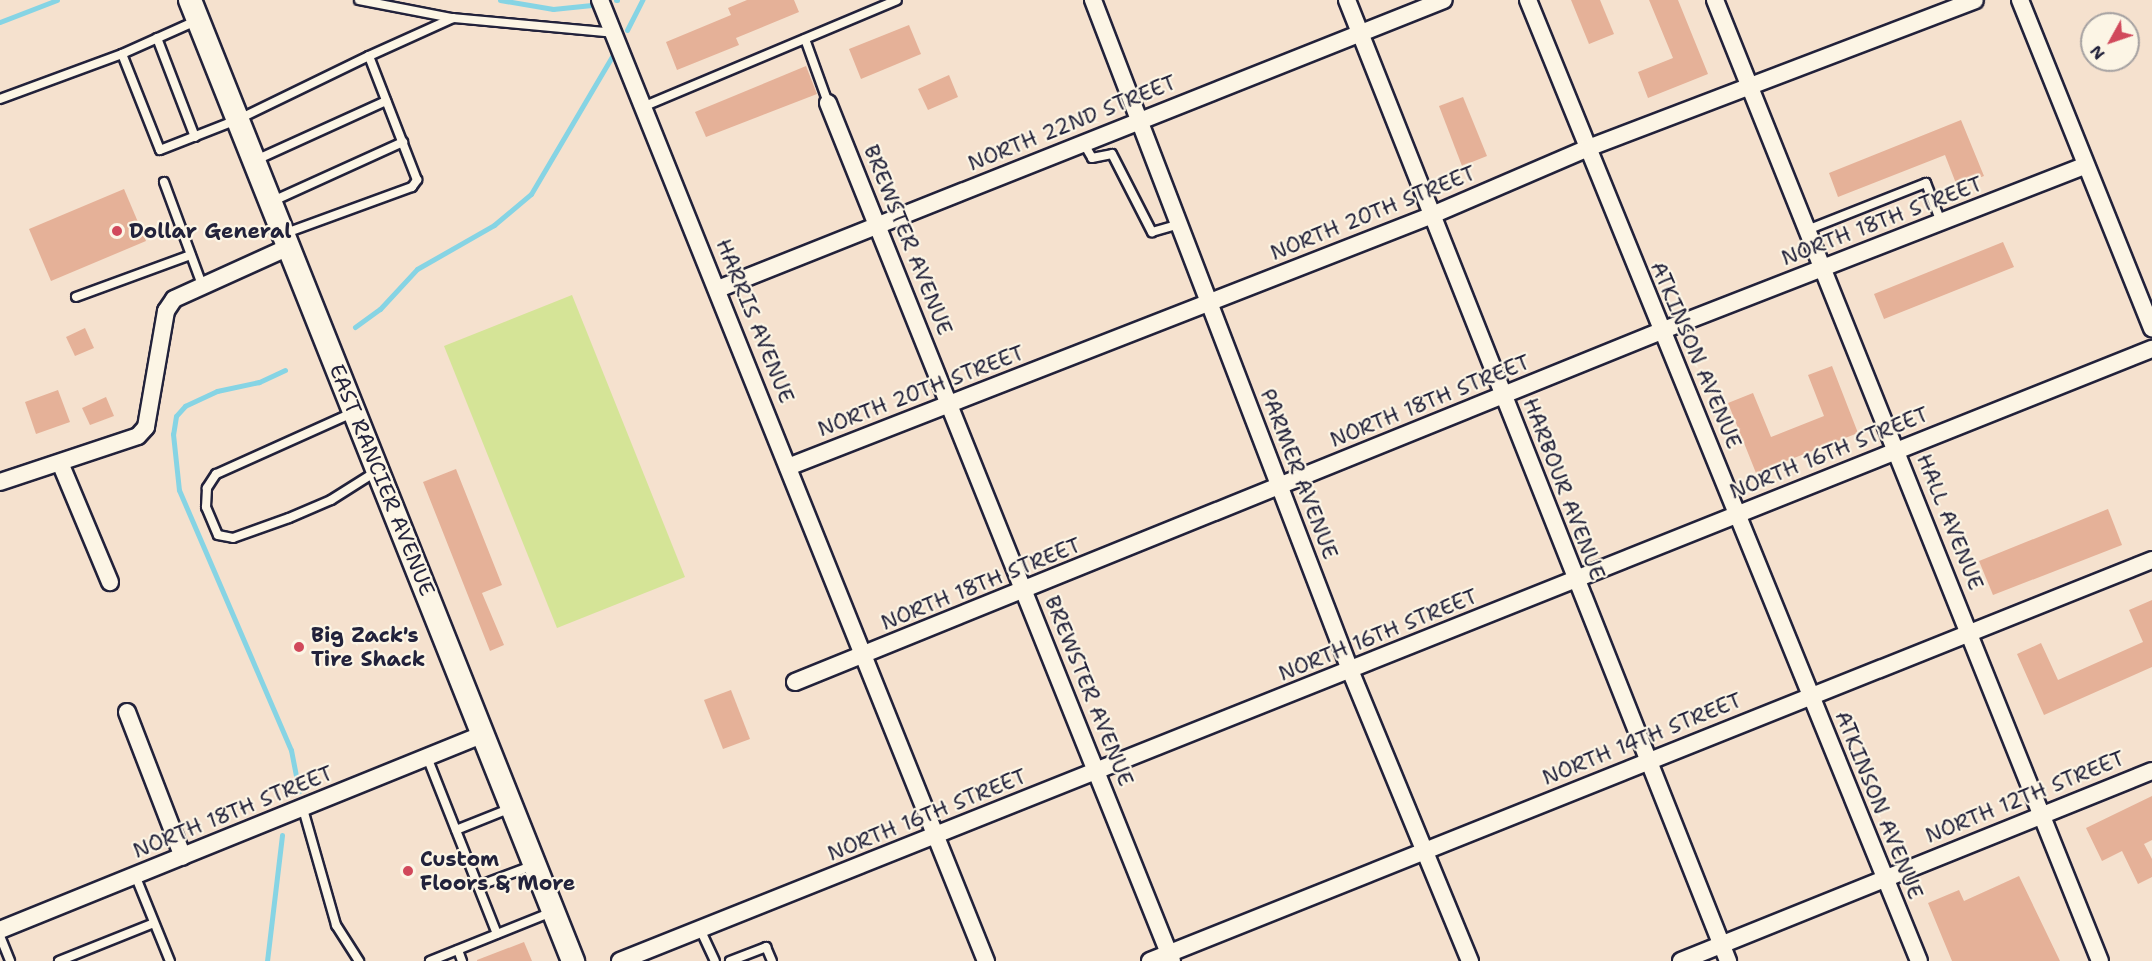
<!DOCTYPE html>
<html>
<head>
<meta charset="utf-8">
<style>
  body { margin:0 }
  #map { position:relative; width:2152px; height:961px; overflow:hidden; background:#f5e1ce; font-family:"Shantell Sans",sans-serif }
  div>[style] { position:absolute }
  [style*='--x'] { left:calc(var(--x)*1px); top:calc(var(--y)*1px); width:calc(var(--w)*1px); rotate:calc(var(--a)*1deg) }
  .green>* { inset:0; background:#d5e497 }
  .stream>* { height:5px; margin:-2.5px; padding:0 2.5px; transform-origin:2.5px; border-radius:2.5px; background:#86d4e4 }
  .building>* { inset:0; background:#e5b198 }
  .roads { filter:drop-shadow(2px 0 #22223b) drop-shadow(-2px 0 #22223b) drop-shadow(0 2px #22223b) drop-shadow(0 -2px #22223b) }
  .service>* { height:8px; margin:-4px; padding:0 4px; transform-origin:4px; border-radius:4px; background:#fcf5e5 }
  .minor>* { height:16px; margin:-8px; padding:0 8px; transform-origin:8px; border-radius:8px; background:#fcf5e5 }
  .secondary>* { height:22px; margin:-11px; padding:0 11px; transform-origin:11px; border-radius:11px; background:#fcf5e5 }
  .dots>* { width:16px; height:16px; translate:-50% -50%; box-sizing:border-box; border:3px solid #fcf5e5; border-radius:50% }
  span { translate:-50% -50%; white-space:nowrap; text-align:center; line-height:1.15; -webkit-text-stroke:4.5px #fcf5e5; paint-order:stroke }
  .street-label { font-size:21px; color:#22223b }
  .poi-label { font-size:21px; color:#22223b; font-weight:700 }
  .left { translate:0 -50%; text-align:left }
  .north { position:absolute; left:2080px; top:12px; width:60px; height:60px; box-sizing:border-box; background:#fcf5e5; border:2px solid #a5a1a1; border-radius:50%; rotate:230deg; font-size:16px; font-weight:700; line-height:24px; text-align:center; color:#22223b }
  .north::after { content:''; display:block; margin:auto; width:21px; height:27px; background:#d1495b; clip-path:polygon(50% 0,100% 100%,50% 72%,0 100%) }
</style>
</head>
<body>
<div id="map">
  <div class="green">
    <div style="clip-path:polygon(572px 295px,685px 577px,557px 628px,444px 346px)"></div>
  </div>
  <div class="stream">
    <div style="--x:500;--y:0;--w:54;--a:9.6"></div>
    <div style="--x:553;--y:9;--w:39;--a:-6"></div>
    <div style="--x:616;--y:0;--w:1;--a:0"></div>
    <div style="--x:0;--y:22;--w:61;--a:-21.1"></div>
    <div style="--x:627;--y:30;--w:34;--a:-63"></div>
    <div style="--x:355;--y:327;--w:31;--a:-36"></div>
    <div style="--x:380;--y:309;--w:54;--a:-47.2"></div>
    <div style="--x:417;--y:269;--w:89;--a:-29.7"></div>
    <div style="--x:494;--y:225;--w:48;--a:-40"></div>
    <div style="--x:531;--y:194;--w:161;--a:-59.5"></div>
    <div style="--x:285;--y:370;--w:29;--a:155"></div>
    <div style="--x:259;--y:382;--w:43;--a:167.9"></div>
    <div style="--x:217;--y:391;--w:35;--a:155"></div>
    <div style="--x:185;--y:406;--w:13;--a:132"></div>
    <div style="--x:176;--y:416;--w:18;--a:99"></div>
    <div style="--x:173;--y:434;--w:56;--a:83.9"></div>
    <div style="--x:179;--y:490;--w:283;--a:66.7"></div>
    <div style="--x:291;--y:750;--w:42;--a:79"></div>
    <div style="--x:267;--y:961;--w:127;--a:-83.2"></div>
  </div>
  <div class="building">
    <div style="clip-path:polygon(747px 0,794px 0,799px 12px,736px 38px,739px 45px,677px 70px,666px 42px,731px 15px,728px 8px)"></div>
    <div style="clip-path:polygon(1571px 0,1600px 0,1614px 34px,1589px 44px)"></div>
    <div style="clip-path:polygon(1649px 0,1678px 0,1708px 74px,1648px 98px,1638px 72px,1673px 58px)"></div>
    <div style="clip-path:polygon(909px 25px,921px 54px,861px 79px,849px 49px)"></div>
    <div style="clip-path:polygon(806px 66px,817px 94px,706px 137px,695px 112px)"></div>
    <div style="clip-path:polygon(949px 75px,958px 97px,928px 110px,918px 89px)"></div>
    <div style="clip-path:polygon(1463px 97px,1487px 156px,1462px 166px,1439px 106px)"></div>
    <div style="clip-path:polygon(1961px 120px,1984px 176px,1957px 186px,1945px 155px,1838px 197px,1829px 173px)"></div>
    <div style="clip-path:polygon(124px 189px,146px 241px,51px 281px,29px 229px)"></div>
    <div style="clip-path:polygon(2003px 242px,2014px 267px,1884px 319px,1874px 294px)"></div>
    <div style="clip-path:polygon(85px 328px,94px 348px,75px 356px,66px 337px)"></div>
    <div style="clip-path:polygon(1832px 366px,1858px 433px,1756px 473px,1728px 403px,1753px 393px,1771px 437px,1824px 416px,1808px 375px)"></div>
    <div style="clip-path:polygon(58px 390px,70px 422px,36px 434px,25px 402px)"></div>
    <div style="clip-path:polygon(106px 397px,114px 416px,90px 425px,82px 408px)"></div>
    <div style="clip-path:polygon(456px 469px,502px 585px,482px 593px,504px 645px,490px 651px,423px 482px)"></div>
    <div style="clip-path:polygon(2108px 509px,2122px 545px,1993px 595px,1979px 561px)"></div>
    <div style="clip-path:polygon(2152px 600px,2152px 667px,2044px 715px,2017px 654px,2041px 643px,2058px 680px,2143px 642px,2129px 610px)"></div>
    <div style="clip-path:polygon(731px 690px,750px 739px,723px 749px,704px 700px)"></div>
    <div style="clip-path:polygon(2152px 796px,2152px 840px,2144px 844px,2152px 859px,2152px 877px,2138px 884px,2122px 851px,2102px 861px,2086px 828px)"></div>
    <div style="clip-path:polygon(2019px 876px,2060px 961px,1952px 961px,1928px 903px,1959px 890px,1964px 901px)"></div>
    <div style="clip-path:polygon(524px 942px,532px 961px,477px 961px,477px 960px)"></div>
  </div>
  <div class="roads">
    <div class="service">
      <div style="--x:359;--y:0;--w:95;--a:11"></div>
      <div style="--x:198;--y:20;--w:83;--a:155.9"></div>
      <div style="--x:122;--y:54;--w:103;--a:68.4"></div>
      <div style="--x:160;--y:150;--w:85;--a:-21.4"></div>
      <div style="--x:239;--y:119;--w:144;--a:-25.9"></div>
      <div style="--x:157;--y:38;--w:106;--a:69"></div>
      <div style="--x:805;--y:39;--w:68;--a:70.2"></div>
      <div style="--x:0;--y:99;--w:130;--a:-20.2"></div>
      <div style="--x:645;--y:106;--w:273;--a:-22.8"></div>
      <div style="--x:1084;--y:144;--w:16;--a:60"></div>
      <div style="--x:1092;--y:158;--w:20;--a:-11"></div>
      <div style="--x:1112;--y:154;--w:88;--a:62.9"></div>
      <div style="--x:1152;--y:232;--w:29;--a:-16"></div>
      <div style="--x:256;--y:160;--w:143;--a:-24.4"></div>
      <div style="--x:164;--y:182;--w:110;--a:69.7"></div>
      <div style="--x:273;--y:201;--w:143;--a:-24.4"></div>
      <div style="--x:1807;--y:230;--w:128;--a:-21.6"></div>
      <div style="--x:1926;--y:183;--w:42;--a:69"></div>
      <div style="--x:286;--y:233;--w:134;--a:-20.1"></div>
      <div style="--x:412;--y:187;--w:9;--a:-54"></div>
      <div style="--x:417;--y:180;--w:133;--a:-111.2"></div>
      <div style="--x:369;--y:56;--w:92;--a:-24.3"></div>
      <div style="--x:453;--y:18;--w:162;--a:5.3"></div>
      <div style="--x:76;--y:297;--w:122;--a:-20.1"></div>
      <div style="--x:352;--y:413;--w:149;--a:155.8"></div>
      <div style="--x:216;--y:474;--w:17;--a:123"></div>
      <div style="--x:207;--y:488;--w:19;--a:93"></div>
      <div style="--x:206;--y:507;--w:30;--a:67"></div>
      <div style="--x:218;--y:535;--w:15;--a:11"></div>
      <div style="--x:233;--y:538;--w:59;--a:-19.7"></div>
      <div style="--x:289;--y:518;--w:46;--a:-23.2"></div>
      <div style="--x:331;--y:500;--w:54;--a:-32.2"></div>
      <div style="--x:427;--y:757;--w:190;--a:68.4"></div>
      <div style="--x:303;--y:809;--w:121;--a:74.1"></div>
      <div style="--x:336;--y:925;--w:43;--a:57.4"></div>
      <div style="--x:456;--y:830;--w:59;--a:-21.8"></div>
      <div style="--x:135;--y:875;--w:93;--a:67.9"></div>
      <div style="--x:478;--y:886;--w:60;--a:-20.6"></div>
      <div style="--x:700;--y:929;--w:35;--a:65"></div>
      <div style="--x:0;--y:936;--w:27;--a:68"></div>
      <div style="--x:458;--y:950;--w:12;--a:70"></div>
      <div style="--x:59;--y:961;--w:102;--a:-21.8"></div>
      <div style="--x:430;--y:961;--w:131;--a:-21.9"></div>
      <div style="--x:730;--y:961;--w:39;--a:-21"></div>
      <div style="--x:766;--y:947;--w:15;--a:67"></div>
    </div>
    <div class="minor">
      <div style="--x:600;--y:0;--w:1036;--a:68.12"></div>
      <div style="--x:1093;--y:0;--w:718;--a:69.01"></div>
      <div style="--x:1350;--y:670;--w:315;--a:67.6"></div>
      <div style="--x:1347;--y:0;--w:1034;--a:68.37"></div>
      <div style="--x:1528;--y:0;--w:1037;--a:67.86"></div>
      <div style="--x:1715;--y:0;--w:1035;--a:68.17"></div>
      <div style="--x:2020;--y:0;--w:354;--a:68.1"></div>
      <div style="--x:828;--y:103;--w:924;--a:68.15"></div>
      <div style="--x:718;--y:289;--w:781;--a:-21.71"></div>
      <div style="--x:61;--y:465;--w:127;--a:67.3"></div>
      <div style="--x:788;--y:467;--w:689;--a:-21.35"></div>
      <div style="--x:1430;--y:216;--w:172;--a:-23.3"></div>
      <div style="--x:1588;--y:148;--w:414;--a:-20.9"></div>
      <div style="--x:0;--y:482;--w:145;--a:-18.4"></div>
      <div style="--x:138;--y:436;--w:12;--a:-48"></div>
      <div style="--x:146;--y:427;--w:118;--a:-80.2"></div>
      <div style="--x:166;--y:311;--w:14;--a:-56"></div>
      <div style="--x:174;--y:299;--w:128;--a:-24.4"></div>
      <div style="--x:795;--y:682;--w:934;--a:-22.06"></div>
      <div style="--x:1661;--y:331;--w:455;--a:-21.3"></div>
      <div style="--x:127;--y:712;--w:155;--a:68.9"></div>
      <div style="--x:0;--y:930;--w:522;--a:-22.05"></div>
      <div style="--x:620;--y:961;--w:1650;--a:-21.78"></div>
      <div style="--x:1150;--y:961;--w:1079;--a:-21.81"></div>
      <div style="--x:1681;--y:961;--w:508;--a:-21.97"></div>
    </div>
    <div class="secondary">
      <div style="--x:190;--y:0;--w:1035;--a:68.27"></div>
    </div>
  </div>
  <div class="dots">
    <div style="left:117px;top:231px;background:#d1495b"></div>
    <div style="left:299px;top:647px;background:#d1495b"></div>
    <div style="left:408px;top:871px;background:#d1495b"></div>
  </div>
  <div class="street-label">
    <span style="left:1072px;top:123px;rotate:-22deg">NORTH 22ND STREET</span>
    <span style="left:1373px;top:213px;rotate:-22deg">NORTH 20TH STREET</span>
    <span style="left:1882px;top:221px;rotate:-21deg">NORTH 18TH STREET</span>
    <span style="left:908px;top:240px;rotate:68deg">BREWSTER AVENUE</span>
    <span style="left:755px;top:321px;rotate:68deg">HARRIS AVENUE</span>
    <span style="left:1696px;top:355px;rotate:67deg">ATKINSON AVENUE</span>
    <span style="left:921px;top:391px;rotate:-21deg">NORTH 20TH STREET</span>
    <span style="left:1430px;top:401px;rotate:-22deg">NORTH 18TH STREET</span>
    <span style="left:1829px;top:453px;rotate:-22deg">NORTH 16TH STREET</span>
    <span style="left:1299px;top:474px;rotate:69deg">PARMER AVENUE</span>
    <span style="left:382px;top:480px;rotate:68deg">EAST RANCIER AVENUE</span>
    <span style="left:1564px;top:489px;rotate:69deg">HARBOUR AVENUE</span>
    <span style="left:1950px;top:522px;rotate:68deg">HALL AVENUE</span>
    <span style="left:981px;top:584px;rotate:-22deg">NORTH 18TH STREET</span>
    <span style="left:1378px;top:635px;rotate:-22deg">NORTH 16TH STREET</span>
    <span style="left:1089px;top:691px;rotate:68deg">BREWSTER AVENUE</span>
    <span style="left:1642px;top:739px;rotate:-22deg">NORTH 14TH STREET</span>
    <span style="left:2025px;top:797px;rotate:-22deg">NORTH 12TH STREET</span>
    <span style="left:1879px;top:805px;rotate:68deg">ATKINSON AVENUE</span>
    <span style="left:233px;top:812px;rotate:-22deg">NORTH 18TH STREET</span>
    <span style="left:927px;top:815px;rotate:-22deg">NORTH 16TH STREET</span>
  </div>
  <div class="poi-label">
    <span class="left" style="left:129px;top:231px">Dollar General</span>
    <span class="left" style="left:311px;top:647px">Big Zack's<br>Tire Shack</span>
    <span class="left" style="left:420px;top:871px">Custom<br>Floors &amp; More</span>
  </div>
  <div class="north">N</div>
</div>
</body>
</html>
